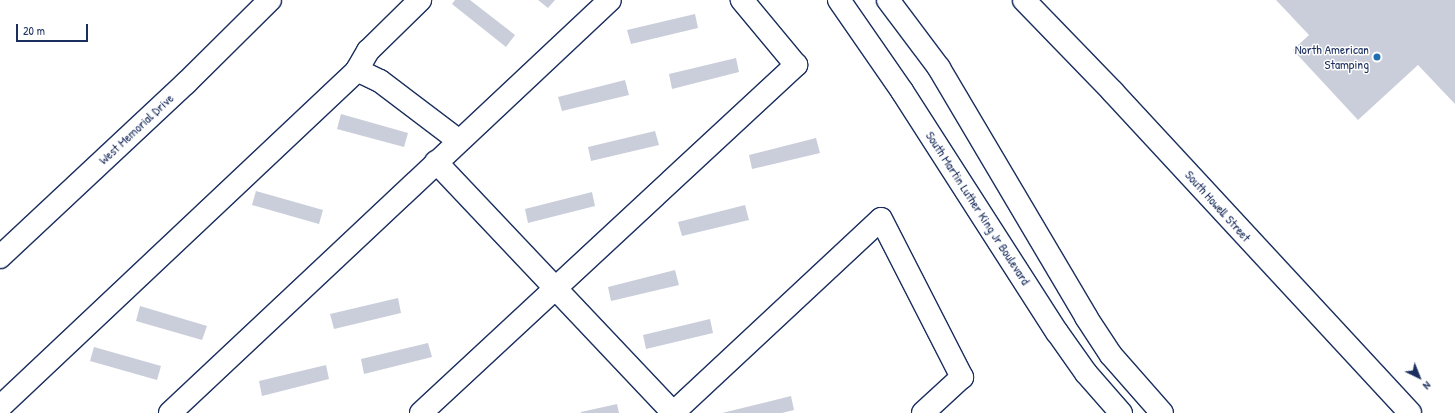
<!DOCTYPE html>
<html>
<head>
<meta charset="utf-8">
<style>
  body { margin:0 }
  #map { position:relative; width:1455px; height:413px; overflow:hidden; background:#fff; font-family:"Patrick Hand",sans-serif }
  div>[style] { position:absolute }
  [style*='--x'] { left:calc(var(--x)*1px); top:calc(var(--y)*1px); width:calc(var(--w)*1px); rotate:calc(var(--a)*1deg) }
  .building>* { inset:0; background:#caceda }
  .roads { filter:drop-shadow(1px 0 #1b2f5e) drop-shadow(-1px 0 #1b2f5e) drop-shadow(0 1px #1b2f5e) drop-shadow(0 -1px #1b2f5e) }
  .minor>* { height:22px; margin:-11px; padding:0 11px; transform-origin:11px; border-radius:11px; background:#fff }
  .major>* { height:22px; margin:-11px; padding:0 11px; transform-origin:11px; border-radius:11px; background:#fff }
  .dots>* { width:11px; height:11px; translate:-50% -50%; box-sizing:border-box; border:2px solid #fff; border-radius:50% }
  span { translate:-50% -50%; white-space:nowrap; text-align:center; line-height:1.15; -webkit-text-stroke:3px #fff; paint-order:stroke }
  .poi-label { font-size:13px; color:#1b2f5e }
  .right { translate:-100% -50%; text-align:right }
  .street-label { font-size:13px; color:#1b2f5e }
  .north { position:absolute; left:1399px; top:357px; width:40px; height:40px; -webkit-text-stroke:3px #fff; paint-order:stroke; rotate:137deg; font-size:11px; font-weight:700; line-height:16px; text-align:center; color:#1b2f5e }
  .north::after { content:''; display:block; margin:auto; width:14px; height:18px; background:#1b2f5e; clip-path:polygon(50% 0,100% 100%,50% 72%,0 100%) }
  .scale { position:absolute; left:16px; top:24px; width:72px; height:18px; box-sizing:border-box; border:2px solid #1b2f5e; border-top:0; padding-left:5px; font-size:12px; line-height:14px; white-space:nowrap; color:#1b2f5e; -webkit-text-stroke:3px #fff; paint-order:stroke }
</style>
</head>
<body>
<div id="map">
  <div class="building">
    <div style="clip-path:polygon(455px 0,470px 0,515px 35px,506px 47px,452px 4px)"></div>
    <div style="clip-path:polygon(538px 0,555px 0,548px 8px)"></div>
    <div style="clip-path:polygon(1276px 0,1455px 0,1455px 104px,1418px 65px,1358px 120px,1293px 50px,1309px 35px)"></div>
    <div style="clip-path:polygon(695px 14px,698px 28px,631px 44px,627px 30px)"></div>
    <div style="clip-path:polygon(736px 58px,739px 72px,672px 89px,669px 74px)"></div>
    <div style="clip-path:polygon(625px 80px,629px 95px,562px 111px,558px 97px)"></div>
    <div style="clip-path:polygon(341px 114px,408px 133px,404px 147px,337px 129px)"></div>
    <div style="clip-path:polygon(655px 131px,659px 145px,591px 161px,588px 147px)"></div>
    <div style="clip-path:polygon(816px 138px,820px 153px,752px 169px,749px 155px)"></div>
    <div style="clip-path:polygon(256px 191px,323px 210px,319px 224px,252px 205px)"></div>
    <div style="clip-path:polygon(592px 192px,595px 206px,528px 223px,525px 209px)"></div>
    <div style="clip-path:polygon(745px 205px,749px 220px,682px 236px,678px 222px)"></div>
    <div style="clip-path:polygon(675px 270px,679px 285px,611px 301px,608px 287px)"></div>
    <div style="clip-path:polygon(398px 298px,401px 313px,334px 329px,330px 314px)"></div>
    <div style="clip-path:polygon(140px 306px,207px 326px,202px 340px,136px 321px)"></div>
    <div style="clip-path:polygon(710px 319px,713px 333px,646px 349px,643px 335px)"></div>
    <div style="clip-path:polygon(428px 343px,432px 357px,364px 374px,361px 359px)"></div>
    <div style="clip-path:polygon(94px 347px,161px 366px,157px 380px,90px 361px)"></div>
    <div style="clip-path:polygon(326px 365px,329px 379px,262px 396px,259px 381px)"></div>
    <div style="clip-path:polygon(791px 396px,794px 410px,782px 413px,722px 413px)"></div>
    <div style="clip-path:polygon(617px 404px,619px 413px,581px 413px,581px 412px)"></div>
  </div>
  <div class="roads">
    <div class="minor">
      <div style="--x:1024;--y:0;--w:128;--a:45.9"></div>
      <div style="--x:1113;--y:92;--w:437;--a:47.2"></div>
      <div style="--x:357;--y:70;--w:22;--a:-60"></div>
      <div style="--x:368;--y:51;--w:73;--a:-44.4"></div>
      <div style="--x:436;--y:162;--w:345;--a:46.6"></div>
      <div style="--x:0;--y:407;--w:491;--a:-43.3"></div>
      <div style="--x:357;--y:70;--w:25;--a:26"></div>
      <div style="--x:380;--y:81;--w:99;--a:37.2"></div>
      <div style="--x:170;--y:413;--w:603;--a:-43.19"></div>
      <div style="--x:421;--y:413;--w:512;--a:-42.86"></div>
      <div style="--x:796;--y:65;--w:85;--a:-129.7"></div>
      <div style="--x:673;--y:413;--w:284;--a:-43"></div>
      <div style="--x:881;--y:219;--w:178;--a:62.9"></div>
      <div style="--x:962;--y:377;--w:53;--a:137.3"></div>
    </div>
    <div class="major">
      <div style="--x:839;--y:0;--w:111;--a:55.3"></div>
      <div style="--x:902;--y:91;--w:287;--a:57.3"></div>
      <div style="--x:1057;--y:332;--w:50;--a:54.7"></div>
      <div style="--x:1086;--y:373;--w:53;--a:48.8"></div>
      <div style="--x:888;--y:0;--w:85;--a:53.1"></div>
      <div style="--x:939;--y:68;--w:289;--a:59.4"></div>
      <div style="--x:1086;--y:317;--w:45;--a:56.7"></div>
      <div style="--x:1111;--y:355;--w:77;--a:48.7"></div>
      <div style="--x:0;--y:257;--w:255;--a:-43.1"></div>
      <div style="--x:186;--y:83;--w:118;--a:-44.7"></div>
    </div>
  </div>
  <div class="dots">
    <div style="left:1377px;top:57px;background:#1f6fb2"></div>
  </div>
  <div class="poi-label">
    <span class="right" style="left:1369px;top:57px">North American<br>Stamping</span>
  </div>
  <div class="street-label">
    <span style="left:136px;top:129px;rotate:-43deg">West Memorial Drive</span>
    <span style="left:1218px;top:206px;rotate:48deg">South Howell Street</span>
    <span style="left:978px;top:208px;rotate:57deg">South Martin Luther King Jr Boulevard</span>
  </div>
  <div class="north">N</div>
  <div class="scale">20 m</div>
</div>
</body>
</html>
